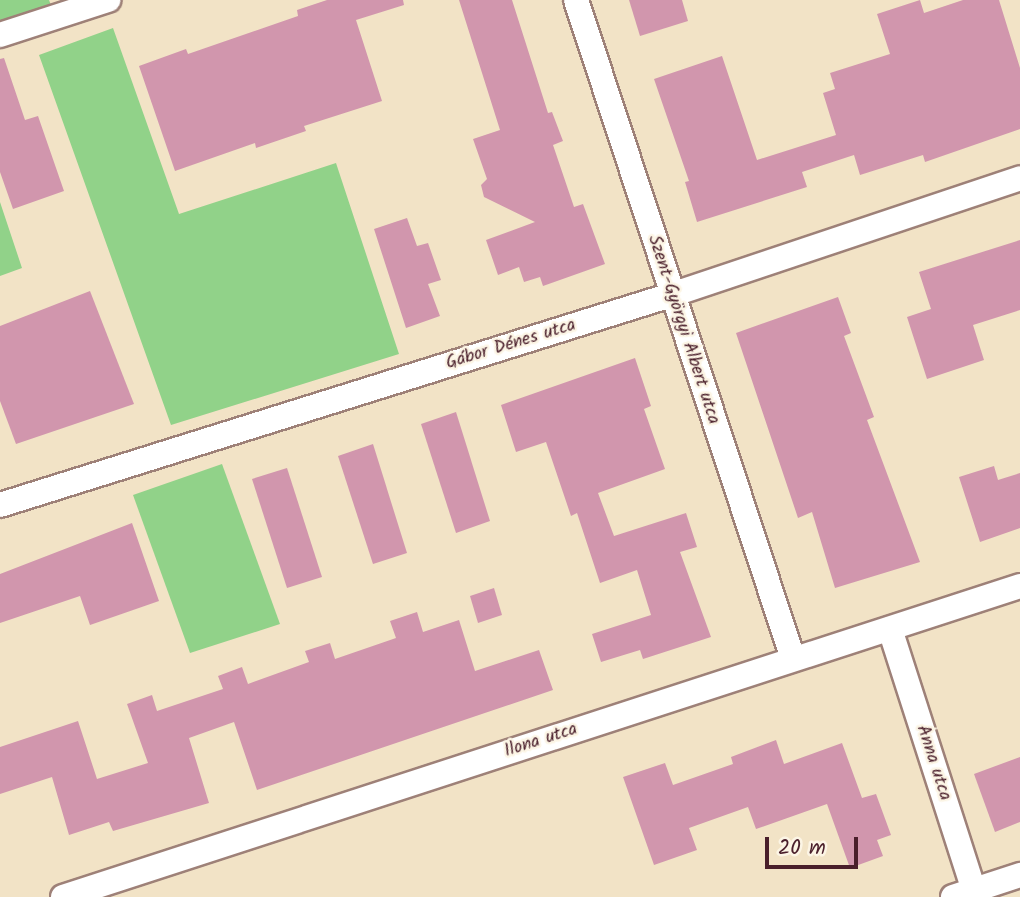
<!DOCTYPE html>
<html>
<head>
<meta charset="utf-8">
<style>
  body { margin:0 }
  #map { position:relative; width:1020px; height:897px; overflow:hidden; background:#f2e3c6; font-family:Kalam,sans-serif }
  div>[style] { position:absolute }
  [style*='--x'] { left:calc(var(--x)*1px); top:calc(var(--y)*1px); width:calc(var(--w)*1px); rotate:calc(var(--a)*1deg) }
  .green>* { inset:0; background:#91d289 }
  .building>* { inset:0; background:#d196ad }
  .roads { filter:drop-shadow(2px 0 #9e8178) drop-shadow(-2px 0 #9e8178) drop-shadow(0 2px #9e8178) drop-shadow(0 -2px #9e8178) }
  .street>* { height:24px; margin:-12px; padding:0 12px; transform-origin:12px; border-radius:12px; background:#fff }
  span { translate:-50% -50%; white-space:nowrap; text-align:center; line-height:1.15; -webkit-text-stroke:5px #fcf5e5; paint-order:stroke }
  .street-label { font-size:18px; color:#4a1f2b }
  .scale { position:absolute; left:765px; top:837px; width:93px; height:32px; box-sizing:border-box; border:4px solid #4a1f2b; border-top:0; padding-left:9px; font-size:21px; line-height:24px; white-space:nowrap; color:#4a1f2b; -webkit-text-stroke:5px #fcf5e5; paint-order:stroke }
</style>
</head>
<body>
<div id="map">
  <div class="green">
    <div style="clip-path:polygon(0 0,49px 0,51px 5px,0 22px)"></div>
    <div style="clip-path:polygon(113px 28px,179px 214px,336px 163px,399px 354px,171px 425px,39px 55px)"></div>
    <div style="clip-path:polygon(0 202px,22px 268px,0 276px)"></div>
    <div style="clip-path:polygon(222px 464px,280px 624px,190px 653px,133px 495px)"></div>
  </div>
  <div class="building">
    <div style="clip-path:polygon(327px 0,403px 0,404px 5px,356px 20px,382px 101px,304px 126px,306px 131px,256px 148px,255px 143px,175px 171px,139px 66px,186px 49px,188px 54px,298px 16px,297px 10px)"></div>
    <div style="clip-path:polygon(459px 0,512px 0,548px 113px,552px 112px,563px 141px,553px 145px,574px 207px,583px 204px,605px 264px,543px 286px,540px 277px,524px 282px,519px 267px,498px 275px,486px 240px,535px 222px,484px 197px,481px 185px,487px 179px,473px 139px,500px 130px)"></div>
    <div style="clip-path:polygon(629px 0,682px 0,688px 21px,640px 36px)"></div>
    <div style="clip-path:polygon(920px 0,924px 13px,963px 0,999px 0,1020px 68px,1020px 129px,925px 162px,923px 155px,860px 175px,854px 155px,802px 172px,807px 187px,697px 222px,685px 182px,689px 181px,654px 79px,722px 56px,757px 160px,836px 135px,823px 93px,835px 89px,830px 73px,890px 54px,877px 14px)"></div>
    <div style="clip-path:polygon(4px 58px,25px 120px,38px 116px,64px 191px,13px 209px,0 172px,0 59px)"></div>
    <div style="clip-path:polygon(407px 218px,417px 246px,428px 243px,441px 280px,428px 284px,440px 316px,406px 328px,374px 229px)"></div>
    <div style="clip-path:polygon(1020px 240px,1020px 310px,973px 325px,984px 360px,927px 379px,907px 317px,931px 309px,919px 272px)"></div>
    <div style="clip-path:polygon(90px 291px,134px 404px,16px 444px,0 401px,0 326px)"></div>
    <div style="clip-path:polygon(838px 297px,851px 333px,844px 336px,874px 417px,867px 420px,920px 562px,835px 588px,812px 512px,798px 518px,736px 333px)"></div>
    <div style="clip-path:polygon(635px 358px,651px 406px,644px 409px,665px 469px,598px 493px,614px 536px,686px 513px,697px 547px,680px 552px,711px 637px,643px 659px,640px 650px,601px 662px,592px 634px,651px 615px,637px 570px,600px 583px,577px 513px,571px 516px,546px 442px,516px 452px,501px 405px)"></div>
    <div style="clip-path:polygon(456px 412px,490px 521px,456px 533px,421px 424px)"></div>
    <div style="clip-path:polygon(373px 444px,407px 553px,373px 564px,338px 456px)"></div>
    <div style="clip-path:polygon(994px 466px,998px 480px,1020px 473px,1020px 528px,980px 542px,959px 477px)"></div>
    <div style="clip-path:polygon(287px 468px,322px 577px,287px 588px,252px 479px)"></div>
    <div style="clip-path:polygon(132px 523px,159px 601px,90px 625px,80px 596px,0 623px,0 574px)"></div>
    <div style="clip-path:polygon(494px 588px,502px 615px,478px 623px,470px 596px)"></div>
    <div style="clip-path:polygon(417px 612px,423px 632px,459px 620px,475px 671px,539px 650px,553px 690px,257px 790px,234px 722px,189px 738px,209px 803px,113px 831px,109px 822px,69px 835px,52px 777px,0 794px,0 747px,78px 721px,97px 779px,148px 763px,127px 704px,152px 695px,157px 711px,223px 689px,218px 676px,242px 667px,248px 684px,309px 662px,305px 651px,330px 643px,335px 659px,396px 638px,390px 621px)"></div>
    <div style="clip-path:polygon(776px 740px,784px 764px,842px 743px,862px 798px,876px 794px,891px 835px,877px 840px,883px 856px,850px 868px,827px 804px,756px 829px,748px 807px,689px 828px,697px 850px,654px 865px,623px 777px,665px 763px,673px 785px,733px 764px,731px 757px)"></div>
    <div style="clip-path:polygon(1020px 757px,1020px 822px,995px 832px,974px 774px)"></div>
  </div>
  <div class="roads">
    <div class="street">
      <div style="--x:576;--y:0;--w:694;--a:71.77"></div>
      <div style="--x:0;--y:35;--w:114;--a:-18"></div>
      <div style="--x:0;--y:505;--w:703;--a:-17.38"></div>
      <div style="--x:671;--y:295;--w:368;--a:-18.5"></div>
      <div style="--x:890;--y:629;--w:281;--a:72.2"></div>
      <div style="--x:63;--y:897;--w:1006;--a:-18"></div>
      <div style="--x:953;--y:897;--w:71;--a:-18.2"></div>
    </div>
  </div>
  <div class="street-label">
    <span style="left:683px;top:330px;rotate:72deg">Szent-Györgyi Albert utca</span>
    <span style="left:511px;top:345px;rotate:-17deg">Gábor Dénes utca</span>
    <span style="left:541px;top:741px;rotate:-18deg">Ilona utca</span>
    <span style="left:933px;top:763px;rotate:72deg">Anna utca</span>
  </div>
  <div class="scale">20 m</div>
</div>
</body>
</html>
